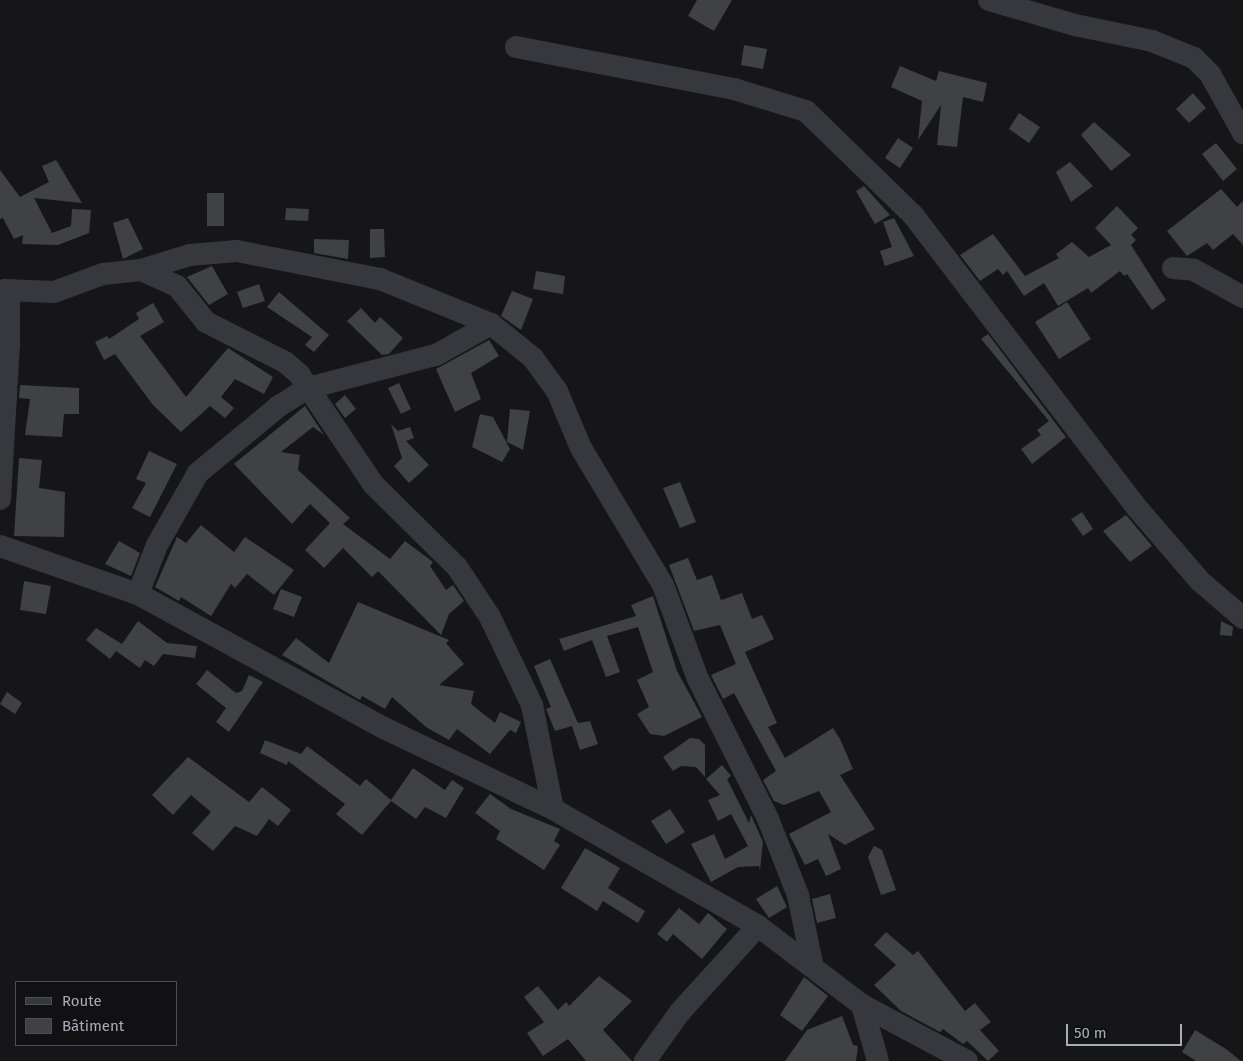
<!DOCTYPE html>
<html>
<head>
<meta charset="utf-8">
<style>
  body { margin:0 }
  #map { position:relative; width:1243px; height:1061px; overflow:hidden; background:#161618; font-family:"Fira Sans",sans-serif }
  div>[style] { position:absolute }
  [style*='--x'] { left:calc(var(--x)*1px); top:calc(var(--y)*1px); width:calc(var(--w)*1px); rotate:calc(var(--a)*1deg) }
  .building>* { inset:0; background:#404145 }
  .minor>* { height:22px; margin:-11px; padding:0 11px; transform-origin:11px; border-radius:11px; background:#37383d }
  span { translate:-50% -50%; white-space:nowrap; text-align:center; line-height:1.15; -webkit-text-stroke:4.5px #111113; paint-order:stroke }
  .legend { position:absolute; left:15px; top:981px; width:162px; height:65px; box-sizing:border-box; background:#111113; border:1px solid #4d4f55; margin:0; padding:6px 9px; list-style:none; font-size:15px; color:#a8adb8 }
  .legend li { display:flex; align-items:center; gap:10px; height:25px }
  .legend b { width:25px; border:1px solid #4d4f55 }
  .scale { position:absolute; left:1066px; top:1024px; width:116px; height:22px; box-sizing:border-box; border:2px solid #a8adb8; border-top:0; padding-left:6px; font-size:15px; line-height:18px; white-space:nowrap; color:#a8adb8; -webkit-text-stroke:4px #111113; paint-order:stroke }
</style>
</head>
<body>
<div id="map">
  <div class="building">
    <div style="clip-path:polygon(697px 0,732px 0,714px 31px,688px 16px)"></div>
    <div style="clip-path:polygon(744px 45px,767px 49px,763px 69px,741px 65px)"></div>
    <div style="clip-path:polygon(900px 66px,936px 81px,939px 71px,987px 83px,983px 102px,963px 97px,957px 147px,937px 145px,941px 105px,918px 140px,922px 101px,891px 87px)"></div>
    <div style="clip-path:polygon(1193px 93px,1206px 108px,1189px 123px,1176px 109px)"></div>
    <div style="clip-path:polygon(1019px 113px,1040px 127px,1029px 143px,1009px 129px)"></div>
    <div style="clip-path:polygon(1094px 122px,1131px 155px,1111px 171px,1081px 135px)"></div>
    <div style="clip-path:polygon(898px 138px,913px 148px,900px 168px,885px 158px)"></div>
    <div style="clip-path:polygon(1216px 143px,1237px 169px,1223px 181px,1202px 154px)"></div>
    <div style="clip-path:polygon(56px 160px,82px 203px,34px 198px,52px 233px,71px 226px,72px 209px,91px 210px,89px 233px,58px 245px,22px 244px,23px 235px,14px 239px,3px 218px,0 219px,0 170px,20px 197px,49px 182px,42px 166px)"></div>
    <div style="clip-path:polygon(1070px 162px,1093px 186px,1071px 202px,1056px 172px)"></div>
    <div style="clip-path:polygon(864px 186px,890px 215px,875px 224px,856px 191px)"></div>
    <div style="clip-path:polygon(1221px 189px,1237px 207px,1243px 201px,1243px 245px,1233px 234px,1213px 250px,1207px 243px,1187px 256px,1167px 231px)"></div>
    <div style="clip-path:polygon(207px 193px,224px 193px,224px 226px,207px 226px)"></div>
    <div style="clip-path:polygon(1117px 206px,1138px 228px,1131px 235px,1136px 240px,1131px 245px,1166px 300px,1152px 310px,1127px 274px,1124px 276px,1120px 271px,1091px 293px,1088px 288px,1058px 306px,1044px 283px,1024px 296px,1007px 271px,1003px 275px,998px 269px,980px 281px,960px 255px,993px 234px,1025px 276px,1059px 258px,1056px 254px,1072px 242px,1089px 257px,1111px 245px,1095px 228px)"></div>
    <div style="clip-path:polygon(286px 208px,309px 209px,308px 221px,285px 220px)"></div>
    <div style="clip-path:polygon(128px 218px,143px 249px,123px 259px,113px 223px)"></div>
    <div style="clip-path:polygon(894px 218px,914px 256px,885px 266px,880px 251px,892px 247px,883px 222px)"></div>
    <div style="clip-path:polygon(370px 229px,384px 229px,385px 257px,370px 258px)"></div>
    <div style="clip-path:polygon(314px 239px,349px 240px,348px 259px,314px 253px)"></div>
    <div style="clip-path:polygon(212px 266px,228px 294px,209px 305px,187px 277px)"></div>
    <div style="clip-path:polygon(536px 271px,565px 276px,563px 294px,533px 289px)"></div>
    <div style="clip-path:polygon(259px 284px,265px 301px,243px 308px,237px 292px)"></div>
    <div style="clip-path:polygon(512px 291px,533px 299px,521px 330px,501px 316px)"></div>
    <div style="clip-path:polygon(279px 292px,329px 335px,314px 352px,305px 345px,312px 337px,267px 307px)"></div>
    <div style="clip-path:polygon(1067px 302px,1091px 339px,1059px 359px,1035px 322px)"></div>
    <div style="clip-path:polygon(153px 303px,164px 322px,140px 336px,186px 397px,228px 348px,273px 377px,264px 394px,235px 379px,221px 397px,234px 408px,225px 418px,210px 406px,181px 432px,153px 405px,115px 354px,104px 360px,95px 342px,107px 336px,109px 339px,139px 319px,136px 313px)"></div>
    <div style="clip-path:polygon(361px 308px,375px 323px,380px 317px,403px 338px,389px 354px,382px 355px,347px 321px)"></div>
    <div style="clip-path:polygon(988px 334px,1066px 437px,1032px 464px,1021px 449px,1041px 435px,1037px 430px,1049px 421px,981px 339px)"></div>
    <div style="clip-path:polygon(489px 340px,499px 356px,471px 373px,481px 399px,455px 412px,436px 369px)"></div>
    <div style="clip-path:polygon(399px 383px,411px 409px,401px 414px,388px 388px)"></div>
    <div style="clip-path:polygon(20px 385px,79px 388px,79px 414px,64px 414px,62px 437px,25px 435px,30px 399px,19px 398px)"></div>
    <div style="clip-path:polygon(345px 395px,356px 409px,345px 418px,335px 404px)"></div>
    <div style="clip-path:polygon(305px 406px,324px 435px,313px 427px,281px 452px,300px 455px,298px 470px,350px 518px,343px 524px,390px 559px,405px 541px,433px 562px,430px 566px,446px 590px,453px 585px,464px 601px,449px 614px,441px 635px,378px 571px,372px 577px,343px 548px,324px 568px,305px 550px,330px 523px,310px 504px,292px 524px,234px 464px)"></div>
    <div style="clip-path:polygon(510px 409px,530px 411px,523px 450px,507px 442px)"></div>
    <div style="clip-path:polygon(480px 414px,493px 417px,510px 449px,502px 462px,472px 447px)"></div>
    <div style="clip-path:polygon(391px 424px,398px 431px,410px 427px,414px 438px,406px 441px,429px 465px,409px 483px,394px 466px,402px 458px)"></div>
    <div style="clip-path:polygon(149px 451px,177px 464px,150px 517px,132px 508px,146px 483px,136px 479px)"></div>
    <div style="clip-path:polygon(19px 458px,42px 460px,39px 488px,65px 492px,64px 537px,14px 536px)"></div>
    <div style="clip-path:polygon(680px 482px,696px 522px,680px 528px,663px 488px)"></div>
    <div style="clip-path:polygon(1082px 512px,1093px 529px,1083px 536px,1071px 519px)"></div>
    <div style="clip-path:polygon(1126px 515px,1152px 546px,1130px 562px,1103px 531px)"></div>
    <div style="clip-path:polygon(201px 525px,234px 552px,245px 537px,294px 570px,274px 595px,247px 574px,235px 588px,231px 584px,211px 616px,181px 597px,179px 601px,155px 587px,177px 537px,186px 543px)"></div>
    <div style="clip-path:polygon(119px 541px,140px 553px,131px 576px,105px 564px)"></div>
    <div style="clip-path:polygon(688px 558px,697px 580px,712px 575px,721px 600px,742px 593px,752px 619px,762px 615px,774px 639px,745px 652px,777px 723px,768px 727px,785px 758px,833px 728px,840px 739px,853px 769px,840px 775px,875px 829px,845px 845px,828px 834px,841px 869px,826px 876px,818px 859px,805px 865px,789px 834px,831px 812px,819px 791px,784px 805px,774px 801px,763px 780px,776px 771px,734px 693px,723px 699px,711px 675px,736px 664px,720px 625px,694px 631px,669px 565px)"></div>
    <div style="clip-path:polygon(24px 581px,51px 586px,46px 614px,20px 610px)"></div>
    <div style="clip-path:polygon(281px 589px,302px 597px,294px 617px,273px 609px)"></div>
    <div style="clip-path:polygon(653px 596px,677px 671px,702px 717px,664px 736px,650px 734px,637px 714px,649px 707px,637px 680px,653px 672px,638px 627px,607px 636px,620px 672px,606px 677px,592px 640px,564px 651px,559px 639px,636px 616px,631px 605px)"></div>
    <div style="clip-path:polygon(358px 602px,449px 640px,446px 643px,464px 664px,439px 685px,474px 691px,471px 704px,495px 723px,500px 712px,521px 722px,516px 733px,510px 730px,490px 754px,457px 729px,449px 740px,426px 727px,392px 697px,385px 709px,362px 696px,360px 700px,282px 655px,296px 638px,329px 663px)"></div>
    <div style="clip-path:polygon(138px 621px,167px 643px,197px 646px,195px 658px,163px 654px,154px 666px,145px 660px,140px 668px,116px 651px,110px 659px,86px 640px,96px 628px,122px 644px)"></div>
    <div style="clip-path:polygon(1221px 621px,1233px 627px,1232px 636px,1220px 635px)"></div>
    <div style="clip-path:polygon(550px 659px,578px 723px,590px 721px,598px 744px,580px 750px,572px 726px,555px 731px,546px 709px,551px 707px,534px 666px)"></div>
    <div style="clip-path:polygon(207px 670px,236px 693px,242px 691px,249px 675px,263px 682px,229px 732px,216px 722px,226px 708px,196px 684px)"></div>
    <div style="clip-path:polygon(7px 692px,22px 703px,15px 714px,0 704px)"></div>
    <div style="clip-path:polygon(690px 738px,699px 739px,705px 745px,705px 777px,696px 767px,681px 766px,673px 771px,663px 757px)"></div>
    <div style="clip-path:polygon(265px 740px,301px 754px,307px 746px,360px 786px,366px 779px,391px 800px,413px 768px,445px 790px,452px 780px,464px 788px,446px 818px,425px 807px,416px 819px,391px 801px,362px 835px,336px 814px,345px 804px,288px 761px,287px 765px,260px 753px)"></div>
    <div style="clip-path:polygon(188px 757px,249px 802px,262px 787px,291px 810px,278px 826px,269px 819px,257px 836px,235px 826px,213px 851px,192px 833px,211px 812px,191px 795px,173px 815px,152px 795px)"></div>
    <div style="clip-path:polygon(722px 765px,731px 776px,727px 779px,749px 823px,751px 815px,763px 842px,760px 870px,759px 866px,738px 867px,711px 882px,691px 844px,714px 834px,725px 859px,748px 846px,731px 814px,718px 821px,708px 800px,720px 795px,706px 779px)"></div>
    <div style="clip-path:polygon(490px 794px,511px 809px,560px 829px,554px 841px,560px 845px,544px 870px,496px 839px,500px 831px,475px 813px)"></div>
    <div style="clip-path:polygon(670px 809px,685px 832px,666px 844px,651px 821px)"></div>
    <div style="clip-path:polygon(874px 846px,882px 850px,896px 890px,881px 895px,868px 857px)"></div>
    <div style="clip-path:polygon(585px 848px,620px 868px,608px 888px,645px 911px,638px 923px,603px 901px,597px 911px,561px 888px)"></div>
    <div style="clip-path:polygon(777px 886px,787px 907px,769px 918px,756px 899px)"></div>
    <div style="clip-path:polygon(830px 894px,836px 918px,817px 923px,812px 899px)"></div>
    <div style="clip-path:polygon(679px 908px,699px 924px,708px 913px,727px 929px,702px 959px,673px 934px,667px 942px,657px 934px)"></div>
    <div style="clip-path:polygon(886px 932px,913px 955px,918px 951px,965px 1011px,975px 1003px,991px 1022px,980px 1030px,999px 1051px,988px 1061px,967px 1041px,963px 1044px,943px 1029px,940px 1032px,901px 1011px,874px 985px,896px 965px,874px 945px)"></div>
    <div style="clip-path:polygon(599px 976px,632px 1001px,603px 1030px,632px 1061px,586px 1061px,568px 1039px,543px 1056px,527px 1033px,544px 1022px,524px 997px,538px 986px,558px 1010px,566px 1002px,569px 1006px)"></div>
    <div style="clip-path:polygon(804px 977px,828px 996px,802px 1031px,780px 1015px)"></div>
    <div style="clip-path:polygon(842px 1016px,853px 1045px,858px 1046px,856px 1061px,785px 1061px,807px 1030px)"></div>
    <div style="clip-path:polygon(1195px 1030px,1226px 1049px,1241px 1061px,1196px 1061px,1182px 1052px)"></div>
  </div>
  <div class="minor">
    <div style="--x:989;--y:0;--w:90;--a:16.2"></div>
    <div style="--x:1075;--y:25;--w:79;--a:11.7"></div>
    <div style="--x:1152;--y:41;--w:45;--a:22"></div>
    <div style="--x:1194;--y:58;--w:23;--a:45"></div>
    <div style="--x:1210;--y:74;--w:68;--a:60.8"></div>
    <div style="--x:516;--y:47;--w:222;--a:10.9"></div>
    <div style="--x:734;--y:89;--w:75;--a:17"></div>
    <div style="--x:806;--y:111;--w:149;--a:44.2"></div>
    <div style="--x:913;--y:215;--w:370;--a:52.6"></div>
    <div style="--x:1138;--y:509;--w:95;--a:49.3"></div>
    <div style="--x:1200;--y:581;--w:57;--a:40.7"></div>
    <div style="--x:1173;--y:268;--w:21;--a:5"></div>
    <div style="--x:1194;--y:270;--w:56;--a:28.9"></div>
    <div style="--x:141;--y:270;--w:51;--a:-17"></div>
    <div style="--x:190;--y:255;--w:47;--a:-4.9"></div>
    <div style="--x:237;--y:251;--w:146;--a:11.1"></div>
    <div style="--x:380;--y:279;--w:120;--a:22.1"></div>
    <div style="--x:491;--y:324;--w:54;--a:39"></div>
    <div style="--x:533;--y:358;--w:41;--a:54"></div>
    <div style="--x:557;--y:391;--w:62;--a:67.2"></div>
    <div style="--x:581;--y:448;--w:160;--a:59.1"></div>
    <div style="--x:663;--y:585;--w:100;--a:69.6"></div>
    <div style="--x:698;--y:679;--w:157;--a:63.4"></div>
    <div style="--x:768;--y:819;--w:82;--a:68.5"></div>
    <div style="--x:798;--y:895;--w:69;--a:78.4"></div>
    <div style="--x:5;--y:290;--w:49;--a:2.3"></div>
    <div style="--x:54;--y:292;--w:52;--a:-20.2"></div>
    <div style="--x:103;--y:274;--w:38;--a:-6"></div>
    <div style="--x:141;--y:270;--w:39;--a:24"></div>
    <div style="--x:177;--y:286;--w:46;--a:51.1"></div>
    <div style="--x:206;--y:322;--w:89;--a:26.9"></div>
    <div style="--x:285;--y:362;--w:18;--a:41"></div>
    <div style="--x:299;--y:374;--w:134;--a:56"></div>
    <div style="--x:374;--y:485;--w:117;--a:44.7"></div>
    <div style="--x:457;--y:567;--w:60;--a:56.6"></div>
    <div style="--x:490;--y:617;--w:98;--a:64.5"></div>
    <div style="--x:532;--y:705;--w:106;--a:78.6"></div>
    <div style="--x:0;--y:499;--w:154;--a:-86.7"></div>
    <div style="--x:9;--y:345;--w:46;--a:-90"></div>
    <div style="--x:9;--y:299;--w:10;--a:-114"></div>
    <div style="--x:0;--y:546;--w:146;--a:19.2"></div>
    <div style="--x:138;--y:594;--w:282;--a:28.6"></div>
    <div style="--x:386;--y:729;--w:185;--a:25.6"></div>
    <div style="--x:553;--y:809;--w:236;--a:29.7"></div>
    <div style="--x:758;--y:926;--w:131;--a:37.2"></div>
    <div style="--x:862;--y:1005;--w:119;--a:28.1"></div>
    <div style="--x:138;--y:594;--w:53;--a:-68.8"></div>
    <div style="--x:157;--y:545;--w:83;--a:-60.3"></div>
    <div style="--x:198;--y:473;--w:105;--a:-39.6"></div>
    <div style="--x:279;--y:406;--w:34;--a:-32"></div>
    <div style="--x:308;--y:388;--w:132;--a:-14.5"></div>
    <div style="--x:436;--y:355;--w:63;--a:-29.4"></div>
    <div style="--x:862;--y:1005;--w:58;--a:74.1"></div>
    <div style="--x:645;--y:1061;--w:60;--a:-54.5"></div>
    <div style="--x:680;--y:1012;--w:116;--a:-47.8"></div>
  </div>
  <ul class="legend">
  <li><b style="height:6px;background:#37383d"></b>Route</li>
  <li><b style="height:14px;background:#404145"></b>Bâtiment</li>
  </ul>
  <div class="scale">50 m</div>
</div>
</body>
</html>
